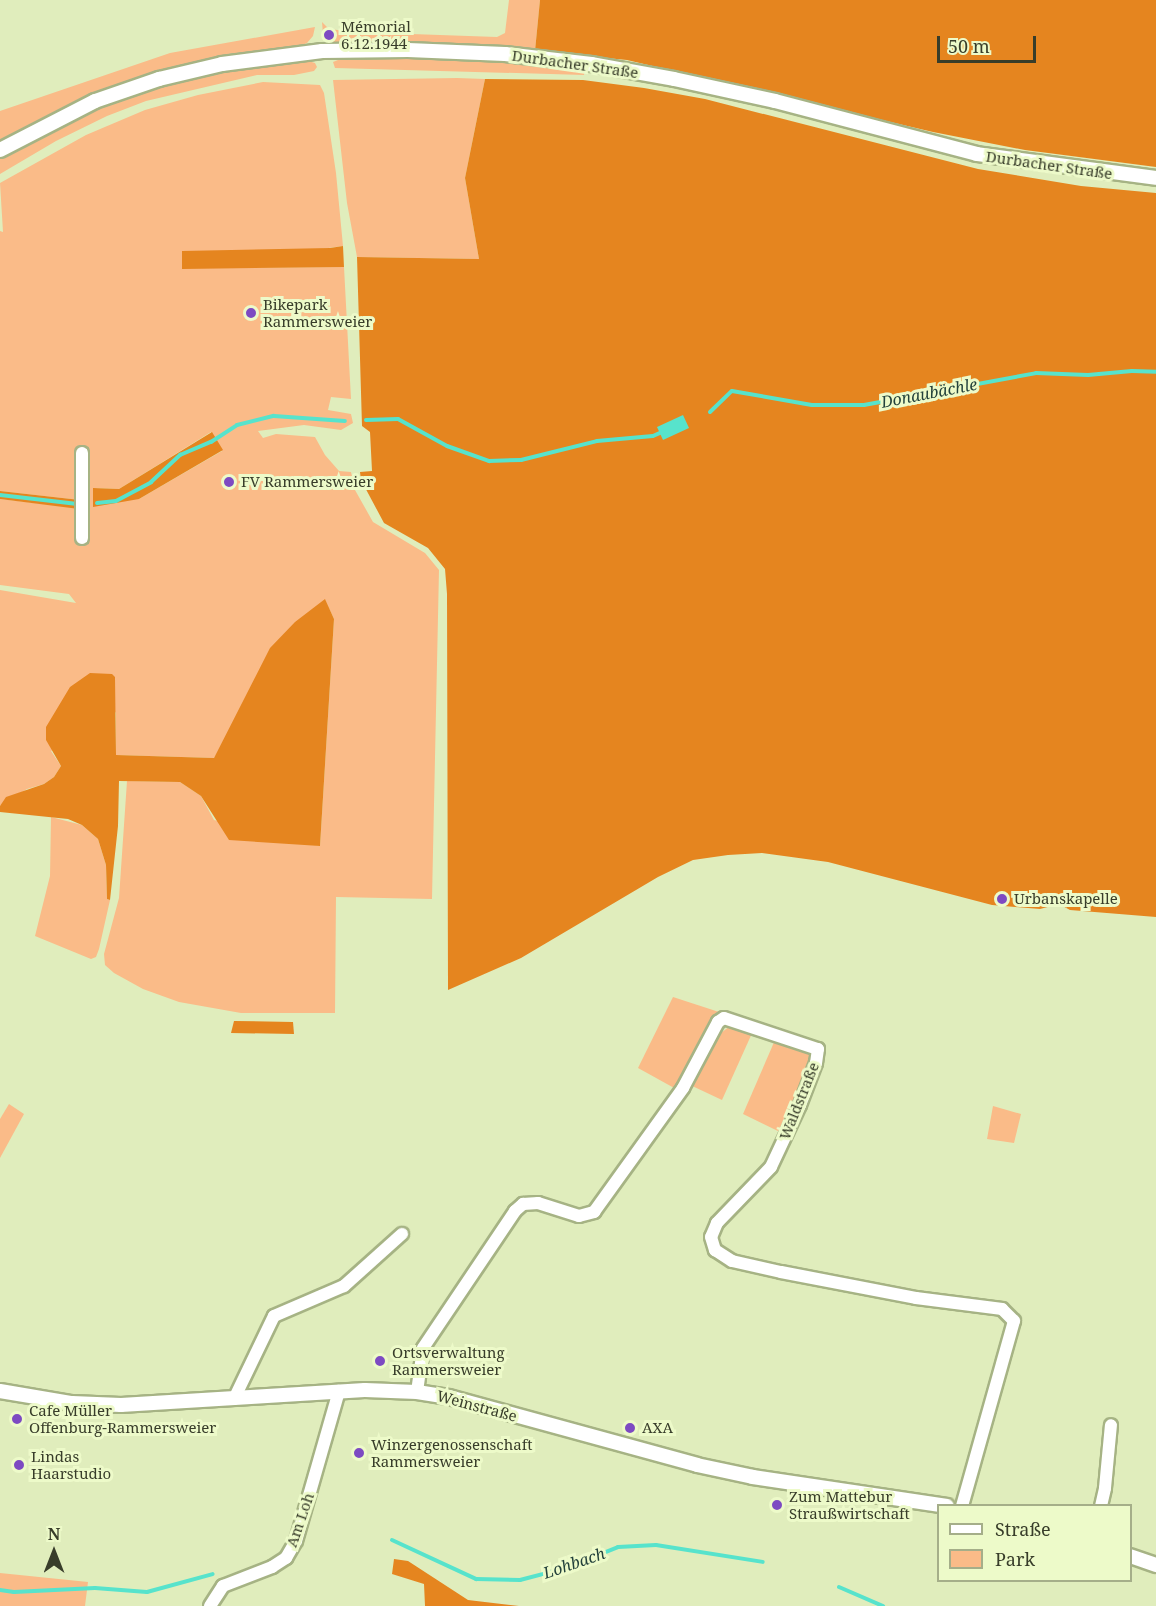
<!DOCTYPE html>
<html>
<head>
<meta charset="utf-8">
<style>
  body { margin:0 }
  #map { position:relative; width:1156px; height:1606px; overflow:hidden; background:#e0edbc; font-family:"Noto Serif",serif }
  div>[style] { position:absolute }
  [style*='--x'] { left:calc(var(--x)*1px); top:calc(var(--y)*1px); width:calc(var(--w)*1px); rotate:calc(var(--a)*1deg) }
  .green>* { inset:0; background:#fabb88 }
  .forest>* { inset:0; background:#e5851f }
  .water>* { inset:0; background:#57e3cc }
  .stream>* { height:4px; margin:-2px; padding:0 2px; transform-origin:2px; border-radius:2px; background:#57e3cc }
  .roads { filter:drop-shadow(2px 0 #a6b384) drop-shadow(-2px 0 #a6b384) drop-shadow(0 2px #a6b384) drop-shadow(0 -2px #a6b384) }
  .minor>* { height:12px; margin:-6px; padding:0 6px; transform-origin:6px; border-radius:6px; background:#fff }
  .tertiary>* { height:14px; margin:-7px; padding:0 7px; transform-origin:7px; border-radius:7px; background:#fff }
  .dots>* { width:16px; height:16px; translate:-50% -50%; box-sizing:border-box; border:3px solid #edfac9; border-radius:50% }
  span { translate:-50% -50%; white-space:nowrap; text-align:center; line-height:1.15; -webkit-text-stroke:6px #edfac9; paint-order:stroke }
  .poi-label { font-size:15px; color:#383d2a }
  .left { translate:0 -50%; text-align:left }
  .street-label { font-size:15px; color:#383d2a }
  .water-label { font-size:16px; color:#23413b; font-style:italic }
  .legend { position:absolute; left:937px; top:1504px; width:195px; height:78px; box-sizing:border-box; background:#edfac9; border:2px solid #a5ae89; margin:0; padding:8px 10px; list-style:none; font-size:18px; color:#383d2a }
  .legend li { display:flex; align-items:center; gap:12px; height:30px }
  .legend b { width:30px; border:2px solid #a5ae89 }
  .north { position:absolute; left:24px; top:1522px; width:60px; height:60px; -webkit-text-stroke:4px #edfac9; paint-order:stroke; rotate:0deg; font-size:16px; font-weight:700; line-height:24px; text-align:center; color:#383d2a }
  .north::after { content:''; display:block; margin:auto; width:21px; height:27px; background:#383d2a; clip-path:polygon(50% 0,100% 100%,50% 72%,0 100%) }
  .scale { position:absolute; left:937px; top:36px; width:99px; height:27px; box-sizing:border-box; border:3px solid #383d2a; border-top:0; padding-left:8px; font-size:18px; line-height:21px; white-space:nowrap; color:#383d2a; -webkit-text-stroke:4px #edfac9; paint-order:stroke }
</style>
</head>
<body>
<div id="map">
  <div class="green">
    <div style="clip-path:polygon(509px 0,540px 0,535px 51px,498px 46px,333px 42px,325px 38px,323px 34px,322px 22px,329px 29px,354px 32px,497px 37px,505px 33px)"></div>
    <div style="clip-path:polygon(315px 27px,313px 36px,307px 43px,299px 46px,228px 54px,130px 80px,69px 105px,0 142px,0 111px,170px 53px)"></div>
    <div style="clip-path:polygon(366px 57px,453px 59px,536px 64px,585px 70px,584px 75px,335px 68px,333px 62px,343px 58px)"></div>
    <div style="clip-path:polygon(305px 60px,315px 63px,317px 67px,314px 71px,294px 75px,257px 75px,146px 101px,107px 116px,56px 141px,0 174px,0 158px,77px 117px,134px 94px,197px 76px)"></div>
    <div style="clip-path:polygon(457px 78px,485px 79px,465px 178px,479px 259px,357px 257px,347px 203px,333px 80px)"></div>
    <div style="clip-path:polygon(evenodd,263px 82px,320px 85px,324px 93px,336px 173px,343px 246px,182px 268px,344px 267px,351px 399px,331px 397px,328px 410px,351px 414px,353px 423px,341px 430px,304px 425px,258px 431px,263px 438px,276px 434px,315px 437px,325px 455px,339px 471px,351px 472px,355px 490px,373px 522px,425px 553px,439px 570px,432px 899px,336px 897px,335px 1013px,241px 1013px,179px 1002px,143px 989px,114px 973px,105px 965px,104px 954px,119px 898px,127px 781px,180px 782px,201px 796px,214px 820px,320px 846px,334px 619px,325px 600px,214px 758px,116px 755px,116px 712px,51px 751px,61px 766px,54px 777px,44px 784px,27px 789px,0 806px,0 590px,76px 603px,69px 594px,0 585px,0 499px,79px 508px,80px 500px,0 491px,0 231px,3px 232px,0 183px,86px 135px,145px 110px,198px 95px,263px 82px,211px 432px,222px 451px,139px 499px,93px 488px,119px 489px,211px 432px)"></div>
    <div style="clip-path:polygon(51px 817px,82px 825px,98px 839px,106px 865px,107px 899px,110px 900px,99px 949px,96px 957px,91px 959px,35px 936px,50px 876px)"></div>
    <div style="clip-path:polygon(673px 997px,719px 1012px,676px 1089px,638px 1068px)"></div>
    <div style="clip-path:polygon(730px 1026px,753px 1031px,722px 1100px,688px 1084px,721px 1033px)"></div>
    <div style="clip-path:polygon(775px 1040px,806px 1050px,810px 1057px,782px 1133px,743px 1114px)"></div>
    <div style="clip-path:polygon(9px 1104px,24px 1114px,0 1158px,0 1119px)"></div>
    <div style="clip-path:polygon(993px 1106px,1021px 1114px,1014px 1143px,987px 1139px)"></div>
    <div style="clip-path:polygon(0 1573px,88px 1582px,85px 1606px,0 1606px)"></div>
  </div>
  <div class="forest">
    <div style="clip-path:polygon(540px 0,1156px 0,1156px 167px,1025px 150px,933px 132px,627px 60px,535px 51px)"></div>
    <div style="clip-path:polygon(485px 79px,583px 80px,644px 88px,705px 99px,978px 169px,1081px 186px,1156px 193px,1156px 917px,1070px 910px,1059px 904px,1040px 909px,992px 905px,828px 862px,762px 853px,728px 855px,693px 860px,658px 877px,521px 958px,448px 990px,447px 594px,445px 569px,428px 548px,384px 523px,361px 480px,360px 472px,372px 471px,370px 432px,362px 426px,357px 257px,479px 259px,465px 178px)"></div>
    <div style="clip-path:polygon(343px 246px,344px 267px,182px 269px,182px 251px,330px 248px)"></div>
    <div style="clip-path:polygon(212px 432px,223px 450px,139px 499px,93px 507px,93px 488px,119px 489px)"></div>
    <div style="clip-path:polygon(0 491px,80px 500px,79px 509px,0 499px)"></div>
    <div style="clip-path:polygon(325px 599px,334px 619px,320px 846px,229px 840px,201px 796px,180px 782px,119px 781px,118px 826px,110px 900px,107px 899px,106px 865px,98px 839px,82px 825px,68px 819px,0 812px,0 806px,6px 797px,44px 784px,54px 777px,61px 766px,46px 740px,46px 727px,70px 687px,90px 673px,112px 674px,115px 677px,116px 755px,214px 758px,270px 648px,295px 622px)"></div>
    <div style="clip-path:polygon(234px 1021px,293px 1022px,294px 1034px,231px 1033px)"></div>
    <div style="clip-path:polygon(394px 1559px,408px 1561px,468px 1600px,519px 1606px,425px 1606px,424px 1584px,392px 1574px)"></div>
  </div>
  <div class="water">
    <div style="clip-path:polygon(683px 415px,689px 428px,663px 440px,657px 427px)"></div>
  </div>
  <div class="stream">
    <div style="--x:710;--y:412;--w:30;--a:-44"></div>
    <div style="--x:732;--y:391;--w:81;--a:9.9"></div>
    <div style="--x:812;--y:405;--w:52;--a:0"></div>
    <div style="--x:864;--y:405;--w:175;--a:-10.5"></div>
    <div style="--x:1036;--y:373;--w:52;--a:2.2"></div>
    <div style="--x:1088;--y:375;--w:44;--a:-5.2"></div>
    <div style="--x:1132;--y:371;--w:24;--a:2"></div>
    <div style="--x:366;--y:420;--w:32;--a:-2"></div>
    <div style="--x:398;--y:419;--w:56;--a:28.9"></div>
    <div style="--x:447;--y:446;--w:45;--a:19.7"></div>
    <div style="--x:489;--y:461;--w:32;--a:-2"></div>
    <div style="--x:521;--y:460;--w:78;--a:-14"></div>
    <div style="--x:597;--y:441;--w:56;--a:-5.1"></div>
    <div style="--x:653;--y:436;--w:12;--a:-24"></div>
    <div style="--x:0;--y:495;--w:78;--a:6.7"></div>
    <div style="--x:97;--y:503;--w:19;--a:-6"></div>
    <div style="--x:116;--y:501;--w:40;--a:-28"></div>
    <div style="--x:151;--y:482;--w:40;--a:-43"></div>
    <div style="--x:180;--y:455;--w:34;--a:-23"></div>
    <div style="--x:211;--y:442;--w:31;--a:-33"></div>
    <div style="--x:237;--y:425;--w:38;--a:-14"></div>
    <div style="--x:274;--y:416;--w:71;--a:4"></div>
    <div style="--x:392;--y:1540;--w:93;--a:24.9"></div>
    <div style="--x:476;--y:1579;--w:44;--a:1.3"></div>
    <div style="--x:520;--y:1580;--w:48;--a:-14.6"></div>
    <div style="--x:566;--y:1568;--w:56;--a:-22"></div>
    <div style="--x:618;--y:1547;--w:38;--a:-3"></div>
    <div style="--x:656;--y:1545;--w:108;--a:9"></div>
    <div style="--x:839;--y:1587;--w:48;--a:23.4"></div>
    <div style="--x:0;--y:1590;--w:14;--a:8"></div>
    <div style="--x:14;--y:1592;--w:81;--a:-2.8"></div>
    <div style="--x:95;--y:1588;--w:52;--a:4.4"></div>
    <div style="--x:147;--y:1592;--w:68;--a:-15.3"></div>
  </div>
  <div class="roads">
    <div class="minor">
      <div style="--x:82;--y:538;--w:85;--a:-90"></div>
      <div style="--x:417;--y:1392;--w:44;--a:-82.2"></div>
      <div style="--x:423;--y:1348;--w:165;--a:-56.1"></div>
      <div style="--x:515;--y:1211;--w:11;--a:-41"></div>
      <div style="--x:523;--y:1204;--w:15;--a:-4"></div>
      <div style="--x:538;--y:1203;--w:43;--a:17.6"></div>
      <div style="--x:579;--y:1216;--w:16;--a:-15"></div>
      <div style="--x:594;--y:1212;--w:153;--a:-54.3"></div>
      <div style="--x:683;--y:1088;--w:75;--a:-62.1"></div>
      <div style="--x:718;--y:1022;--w:7;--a:-34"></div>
      <div style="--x:724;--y:1018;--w:99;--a:18.3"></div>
      <div style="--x:818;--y:1049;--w:14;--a:98"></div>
      <div style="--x:816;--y:1063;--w:45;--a:110.9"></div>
      <div style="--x:800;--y:1105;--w:68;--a:115.1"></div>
      <div style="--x:771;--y:1167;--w:78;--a:134"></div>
      <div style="--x:717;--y:1223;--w:15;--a:113"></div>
      <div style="--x:711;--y:1237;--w:14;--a:73"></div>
      <div style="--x:715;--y:1250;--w:20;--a:33"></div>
      <div style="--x:732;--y:1261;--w:50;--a:12.7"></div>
      <div style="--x:781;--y:1272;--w:137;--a:10.9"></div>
      <div style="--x:916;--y:1298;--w:87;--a:7.3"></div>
      <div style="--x:1002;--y:1309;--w:17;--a:45"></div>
      <div style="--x:1014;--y:1321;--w:192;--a:105.7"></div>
      <div style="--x:234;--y:1399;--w:92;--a:-64.3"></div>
      <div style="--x:274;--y:1316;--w:76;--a:-23.2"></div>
      <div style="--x:344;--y:1286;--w:78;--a:-41.9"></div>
      <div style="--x:1101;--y:1506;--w:18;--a:-77"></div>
      <div style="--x:1105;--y:1488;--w:63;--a:-84.6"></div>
      <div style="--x:210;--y:1606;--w:24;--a:-57"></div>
      <div style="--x:223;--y:1586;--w:53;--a:-21.2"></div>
      <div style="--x:272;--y:1567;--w:17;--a:-33"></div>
      <div style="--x:286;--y:1558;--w:20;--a:-60"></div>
      <div style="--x:296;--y:1541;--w:156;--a:-74"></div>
    </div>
    <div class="tertiary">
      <div style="--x:0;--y:150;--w:107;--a:-27.3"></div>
      <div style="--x:95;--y:101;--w:68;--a:-19"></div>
      <div style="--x:159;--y:79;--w:65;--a:-13.4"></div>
      <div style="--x:222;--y:64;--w:101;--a:-7.4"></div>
      <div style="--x:322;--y:51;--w:86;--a:-0.7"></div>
      <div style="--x:408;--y:50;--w:97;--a:2.4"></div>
      <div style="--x:505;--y:54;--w:87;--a:6.6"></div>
      <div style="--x:591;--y:64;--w:84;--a:10.2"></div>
      <div style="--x:674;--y:79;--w:103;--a:12.3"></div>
      <div style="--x:775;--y:101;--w:209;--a:14.7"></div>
      <div style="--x:977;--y:154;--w:181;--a:7.6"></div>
      <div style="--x:0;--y:1391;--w:73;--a:9.5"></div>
      <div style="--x:72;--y:1403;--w:49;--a:2.3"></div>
      <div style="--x:121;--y:1405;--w:244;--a:-3.5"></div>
      <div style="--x:365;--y:1390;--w:52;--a:2.2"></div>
      <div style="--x:417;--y:1392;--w:32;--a:9"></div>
      <div style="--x:449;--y:1397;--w:257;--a:15.3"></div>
      <div style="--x:697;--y:1465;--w:57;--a:12.1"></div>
      <div style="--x:753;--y:1477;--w:196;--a:8.5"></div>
      <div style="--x:1130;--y:1556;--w:28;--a:19"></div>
    </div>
  </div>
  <div class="dots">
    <div style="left:329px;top:35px;background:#7d4ac2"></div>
    <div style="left:251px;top:313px;background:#7d4ac2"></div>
    <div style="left:229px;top:482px;background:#7d4ac2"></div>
    <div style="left:1002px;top:899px;background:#7d4ac2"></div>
    <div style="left:380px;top:1361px;background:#7d4ac2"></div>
    <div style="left:17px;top:1419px;background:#7d4ac2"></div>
    <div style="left:630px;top:1428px;background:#7d4ac2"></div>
    <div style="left:359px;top:1453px;background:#7d4ac2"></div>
    <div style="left:19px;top:1465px;background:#7d4ac2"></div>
    <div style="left:777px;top:1505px;background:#7d4ac2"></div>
  </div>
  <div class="poi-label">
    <span class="left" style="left:341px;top:35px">Mémorial<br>6.12.1944</span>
    <span class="left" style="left:263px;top:313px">Bikepark<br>Rammersweier</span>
    <span class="left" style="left:241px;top:482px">FV Rammersweier</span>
    <span class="left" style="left:1014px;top:899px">Urbanskapelle</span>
    <span class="left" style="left:392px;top:1361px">Ortsverwaltung<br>Rammersweier</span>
    <span class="left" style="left:29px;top:1419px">Cafe Müller<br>Offenburg-Rammersweier</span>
    <span class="left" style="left:642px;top:1428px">AXA</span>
    <span class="left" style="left:371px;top:1453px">Winzergenossenschaft<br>Rammersweier</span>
    <span class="left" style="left:31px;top:1465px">Lindas<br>Haarstudio</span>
    <span class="left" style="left:789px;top:1505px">Zum Mattebur<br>Straußwirtschaft</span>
  </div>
  <div class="street-label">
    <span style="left:575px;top:64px;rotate:8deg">Durbacher Straße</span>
    <span style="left:1049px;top:165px;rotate:8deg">Durbacher Straße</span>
    <span style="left:799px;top:1101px;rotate:-68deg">Waldstraße</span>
    <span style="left:477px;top:1406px;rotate:15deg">Weinstraße</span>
    <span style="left:300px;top:1520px;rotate:-71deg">Am Loh</span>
  </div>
  <div class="water-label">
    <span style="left:929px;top:393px;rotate:-11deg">Donaubächle</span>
    <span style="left:574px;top:1563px;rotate:-19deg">Lohbach</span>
  </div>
  <ul class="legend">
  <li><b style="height:8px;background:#fff"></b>Straße</li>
  <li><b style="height:16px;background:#fabb88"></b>Park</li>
  </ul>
  <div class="north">N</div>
  <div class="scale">50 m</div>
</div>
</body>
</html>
